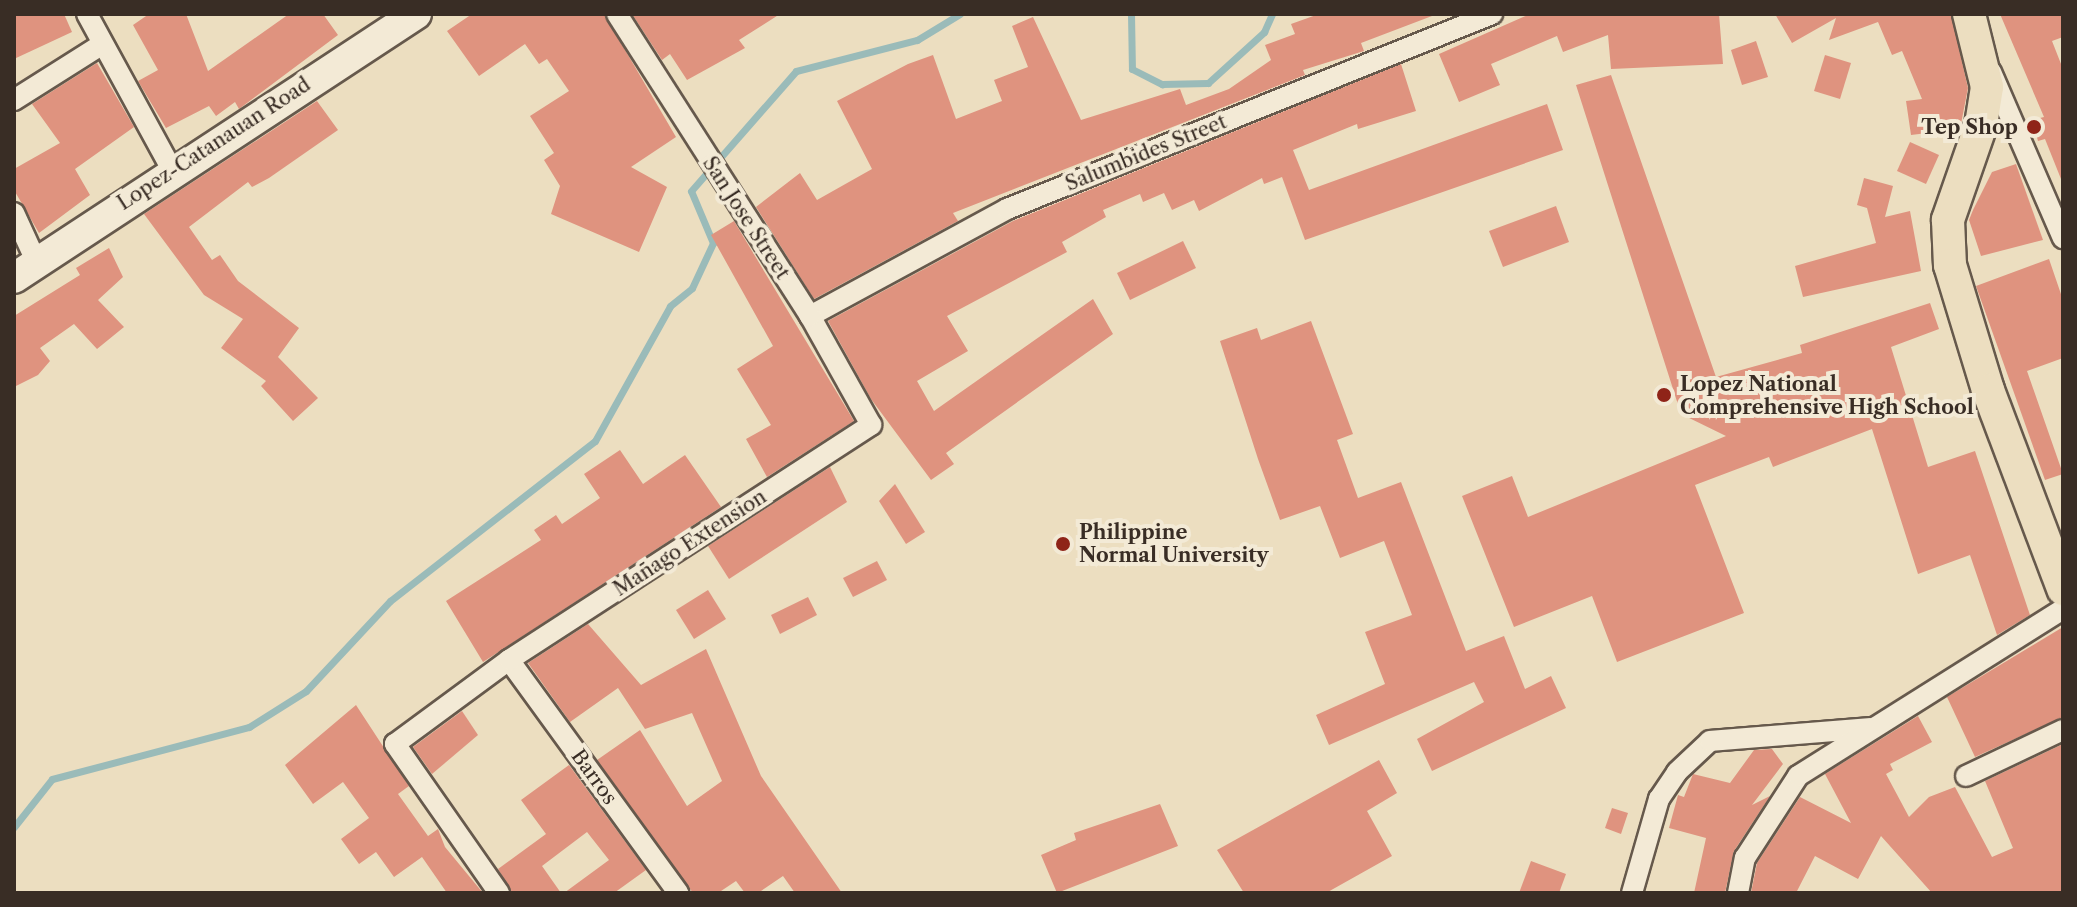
<!DOCTYPE html>
<html>
<head>
<meta charset="utf-8">
<style>
  body { margin:0 }
  #map { position:relative; width:2077px; height:907px; overflow:hidden; background:#ecdec0; font-family:"Libre Caslon Text",serif }
  div>[style] { position:absolute }
  [style*='--x'] { left:calc(var(--x)*1px); top:calc(var(--y)*1px); width:calc(var(--w)*1px); rotate:calc(var(--a)*1deg) }
  .stream>* { height:7px; margin:-3.5px; padding:0 3.5px; transform-origin:3.5px; border-radius:3.5px; background:#9abbb9 }
  .building>* { inset:0; background:#df937f }
  .roads { filter:drop-shadow(2px 0 #66594c) drop-shadow(-2px 0 #66594c) drop-shadow(0 2px #66594c) drop-shadow(0 -2px #66594c) }
  .minor>* { height:20px; margin:-10px; padding:0 10px; transform-origin:10px; border-radius:10px; background:#f3ead6 }
  .secondary>* { height:30px; margin:-15px; padding:0 15px; transform-origin:15px; border-radius:15px; background:#f3ead6 }
  .primary>* { height:32px; margin:-16px; padding:0 16px; transform-origin:16px; border-radius:16px; background:#ecdec0 }
  .dots>* { width:22px; height:22px; translate:-50% -50%; box-sizing:border-box; border:4px solid #f3ead6; border-radius:50% }
  span { translate:-50% -50%; white-space:nowrap; text-align:center; line-height:1.15; -webkit-text-stroke:8px #f3ead6; paint-order:stroke }
  .poi-label { font-size:20px; color:#392d25; font-weight:700 }
  .right { translate:-100% -50%; text-align:right }
  .left { translate:0 -50%; text-align:left }
  .street-label { font-size:20px; color:#392d25 }
  .frame { position:absolute; inset:0; border:16px solid #392d25; pointer-events:none }
</style>
</head>
<body>
<div id="map">
  <div class="stream">
    <div style="--x:1131;--y:14;--w:55;--a:89"></div>
    <div style="--x:1132;--y:69;--w:34;--a:27"></div>
    <div style="--x:1162;--y:84;--w:46;--a:-1.2"></div>
    <div style="--x:1208;--y:83;--w:76;--a:-42.3"></div>
    <div style="--x:1264;--y:32;--w:20;--a:-66"></div>
    <div style="--x:14;--y:827;--w:61;--a:-51.6"></div>
    <div style="--x:52;--y:779;--w:204;--a:-14.8"></div>
    <div style="--x:249;--y:727;--w:67;--a:-32.3"></div>
    <div style="--x:306;--y:691;--w:123;--a:-47"></div>
    <div style="--x:390;--y:601;--w:260;--a:-38"></div>
    <div style="--x:595;--y:441;--w:154;--a:-60.9"></div>
    <div style="--x:670;--y:306;--w:28;--a:-39"></div>
    <div style="--x:692;--y:288;--w:50;--a:-65"></div>
    <div style="--x:713;--y:243;--w:56;--a:-112.9"></div>
    <div style="--x:691;--y:191;--w:159;--a:-48.8"></div>
    <div style="--x:796;--y:71;--w:125;--a:-14.4"></div>
    <div style="--x:917;--y:40;--w:50;--a:-31.2"></div>
  </div>
  <div class="building">
    <div style="clip-path:polygon(14px 14px,64px 14px,72px 32px,14px 59px)"></div>
    <div style="clip-path:polygon(149px 14px,186px 14px,208px 71px,289px 14px,323px 14px,338px 35px,239px 109px,235px 102px,216px 116px,209px 106px,166px 128px,138px 81px,158px 70px,133px 25px)"></div>
    <div style="clip-path:polygon(472px 14px,604px 14px,676px 137px,631px 167px,667px 187px,639px 252px,551px 214px,560px 186px,544px 160px,554px 153px,530px 116px,569px 91px,547px 59px,539px 64px,525px 44px,479px 76px,447px 31px)"></div>
    <div style="clip-path:polygon(632px 14px,780px 14px,739px 40px,745px 48px,687px 80px,670px 54px,662px 60px)"></div>
    <div style="clip-path:polygon(1319px 14px,1432px 16px,1361px 43px,1364px 51px,1303px 70px,1305px 75px,953px 213px,958px 221px,814px 299px,756px 207px,800px 173px,817px 200px,872px 169px,837px 101px,908px 64px,933px 55px,956px 119px,1002px 101px,994px 80px,1028px 67px,1012px 26px,1033px 17px,1081px 120px,1180px 89px,1186px 105px,1229px 89px,1271px 60px,1265px 45px,1295px 34px,1291px 24px)"></div>
    <div style="clip-path:polygon(1530px 14px,1719px 14px,1723px 64px,1611px 69px,1608px 35px,1563px 52px,1557px 36px,1491px 64px,1500px 85px,1459px 102px,1439px 54px)"></div>
    <div style="clip-path:polygon(1775px 14px,1951px 14px,1968px 88px,1960px 129px,1911px 135px,1906px 101px,1922px 99px,1902px 51px,1892px 55px,1878px 22px,1829px 40px,1836px 18px,1792px 43px)"></div>
    <div style="clip-path:polygon(2000px 14px,2063px 14px,2063px 37px,2052px 41px,2063px 69px,2063px 184px,2045px 139px,2038px 141px,2032px 120px,2044px 117px)"></div>
    <div style="clip-path:polygon(1756px 41px,1768px 77px,1742px 85px,1731px 50px)"></div>
    <div style="clip-path:polygon(1825px 55px,1851px 63px,1840px 99px,1814px 91px)"></div>
    <div style="clip-path:polygon(97px 63px,134px 127px,75px 169px,90px 195px,39px 233px,14px 190px,14px 169px,60px 143px,32px 104px)"></div>
    <div style="clip-path:polygon(1401px 64px,1416px 111px,1358px 129px,1357px 124px,1293px 150px,1309px 190px,1547px 104px,1563px 150px,1305px 240px,1282px 177px,1264px 184px,1262px 178px,1199px 211px,1194px 200px,1172px 210px,1164px 193px,1143px 202px,1140px 194px,1103px 210px,1106px 217px,1062px 242px,1067px 252px,947px 316px,968px 351px,917px 381px,934px 411px,1093px 299px,1113px 334px,946px 453px,954px 464px,931px 480px,871px 399px,828px 321px,1013px 221px)"></div>
    <div style="clip-path:polygon(1611px 75px,1716px 377px,1802px 353px,1800px 345px,1930px 303px,1939px 329px,1891px 347px,1928px 467px,1975px 451px,2030px 615px,1997px 635px,1970px 555px,1918px 574px,1872px 429px,1773px 467px,1769px 457px,1695px 485px,1744px 613px,1617px 662px,1592px 596px,1514px 627px,1462px 496px,1512px 476px,1528px 517px,1726px 436px,1681px 414px,1576px 85px)"></div>
    <div style="clip-path:polygon(317px 101px,338px 130px,269px 178px,252px 187px,248px 182px,189px 227px,212px 260px,220px 255px,238px 281px,299px 328px,278px 357px,318px 398px,293px 421px,261px 386px,266px 381px,221px 348px,243px 319px,204px 295px,144px 214px)"></div>
    <div style="clip-path:polygon(1910px 142px,1939px 155px,1926px 184px,1897px 171px)"></div>
    <div style="clip-path:polygon(2016px 164px,2043px 240px,1981px 256px,1969px 220px,1973px 210px,1992px 172px)"></div>
    <div style="clip-path:polygon(1864px 178px,1893px 186px,1885px 217px,1910px 211px,1921px 271px,1803px 297px,1795px 266px,1876px 243px,1867px 208px,1857px 205px)"></div>
    <div style="clip-path:polygon(1556px 206px,1569px 242px,1503px 267px,1489px 231px)"></div>
    <div style="clip-path:polygon(734px 221px,854px 421px,767px 477px,746px 439px,771px 425px,737px 369px,773px 346px,711px 235px)"></div>
    <div style="clip-path:polygon(1183px 241px,1196px 268px,1130px 300px,1117px 273px)"></div>
    <div style="clip-path:polygon(109px 248px,123px 277px,98px 300px,124px 327px,97px 349px,74px 324px,40px 348px,50px 361px,38px 375px,14px 387px,14px 316px,80px 275px,76px 268px)"></div>
    <div style="clip-path:polygon(2049px 259px,2063px 300px,2063px 358px,2027px 371px,2063px 474px,2045px 480px,1976px 286px)"></div>
    <div style="clip-path:polygon(1311px 321px,1353px 434px,1337px 440px,1358px 498px,1401px 482px,1466px 651px,1504px 636px,1525px 689px,1551px 676px,1566px 708px,1432px 771px,1417px 739px,1484px 702px,1474px 682px,1329px 745px,1316px 715px,1385px 684px,1365px 632px,1412px 615px,1384px 541px,1340px 558px,1320px 506px,1280px 520px,1258px 459px,1220px 341px,1257px 328px,1261px 340px)"></div>
    <div style="clip-path:polygon(620px 450px,643px 484px,685px 455px,721px 507px,483px 662px,446px 601px,541px 540px,534px 530px,556px 515px,562px 524px,600px 498px,584px 474px)"></div>
    <div style="clip-path:polygon(830px 467px,847px 502px,729px 579px,708px 546px)"></div>
    <div style="clip-path:polygon(895px 484px,925px 532px,906px 544px,879px 501px)"></div>
    <div style="clip-path:polygon(877px 561px,887px 580px,853px 597px,843px 578px)"></div>
    <div style="clip-path:polygon(708px 590px,726px 619px,694px 639px,676px 610px)"></div>
    <div style="clip-path:polygon(808px 597px,817px 615px,780px 634px,771px 615px)"></div>
    <div style="clip-path:polygon(588px 624px,641px 685px,706px 649px,761px 776px,842px 893px,795px 893px,783px 876px,758px 893px,745px 893px,736px 881px,718px 893px,693px 893px,597px 760px,640px 730px,687px 806px,722px 781px,692px 713px,645px 729px,618px 688px,570px 722px,528px 663px)"></div>
    <div style="clip-path:polygon(2063px 627px,2063px 717px,1975px 757px,1947px 697px)"></div>
    <div style="clip-path:polygon(356px 705px,409px 786px,398px 794px,428px 836px,438px 829px,445px 847px,483px 893px,447px 893px,422px 857px,394px 877px,376px 852px,359px 864px,341px 839px,369px 818px,343px 782px,313px 804px,285px 765px)"></div>
    <div style="clip-path:polygon(462px 711px,478px 735px,432px 774px,413px 747px)"></div>
    <div style="clip-path:polygon(1918px 716px,1932px 742px,1890px 764px,1893px 770px,1886px 774px,1909px 817px,1929px 797px,1955px 787px,1992px 857px,2013px 848px,1985px 781px,2063px 744px,2063px 893px,1932px 893px,1881px 836px,1858px 879px,1815px 856px,1796px 893px,1751px 893px,1757px 863px,1800px 797px,1851px 823px,1825px 774px)"></div>
    <div style="clip-path:polygon(1772px 749px,1783px 764px,1752px 805px,1770px 796px,1734px 851px,1725px 893px,1694px 893px,1706px 838px,1669px 828px,1678px 795px,1684px 797px,1693px 774px,1730px 783px,1754px 750px)"></div>
    <div style="clip-path:polygon(1379px 760px,1397px 793px,1367px 811px,1392px 856px,1326px 893px,1244px 893px,1217px 850px)"></div>
    <div style="clip-path:polygon(569px 765px,646px 870px,614px 893px,564px 893px,609px 860px,587px 832px,542px 866px,561px 893px,512px 893px,498px 869px,546px 834px,521px 800px)"></div>
    <div style="clip-path:polygon(1160px 804px,1178px 846px,1057px 893px,1041px 855px,1076px 840px,1074px 833px)"></div>
    <div style="clip-path:polygon(1612px 808px,1628px 813px,1621px 834px,1605px 828px)"></div>
    <div style="clip-path:polygon(1531px 861px,1566px 874px,1559px 893px,1519px 893px)"></div>
  </div>
  <div class="roads">
    <div class="minor">
      <div style="--x:87;--y:14;--w:178;--a:61.4"></div>
      <div style="--x:1991;--y:72;--w:181;--a:66.6"></div>
      <div style="--x:14;--y:100;--w:103;--a:-32.3"></div>
      <div style="--x:14;--y:213;--w:53;--a:65.4"></div>
      <div style="--x:810;--y:316;--w:224;--a:-28.5"></div>
      <div style="--x:1007;--y:209;--w:523;--a:-21.9"></div>
      <div style="--x:509;--y:660;--w:288;--a:54"></div>
      <div style="--x:1966;--y:776;--w:107;--a:-25.4"></div>
      <div style="--x:499;--y:893;--w:182;--a:-124.9"></div>
      <div style="--x:395;--y:744;--w:142;--a:-36.4"></div>
      <div style="--x:509;--y:660;--w:432;--a:-33"></div>
      <div style="--x:871;--y:425;--w:125;--a:-119.2"></div>
      <div style="--x:810;--y:316;--w:358;--a:-122.6"></div>
      <div style="--x:1632;--y:893;--w:98;--a:-74"></div>
      <div style="--x:1659;--y:799;--w:32;--a:-56"></div>
      <div style="--x:1677;--y:772;--w:45;--a:-43.2"></div>
      <div style="--x:1710;--y:741;--w:161;--a:-4.6"></div>
      <div style="--x:1738;--y:893;--w:36;--a:-79"></div>
      <div style="--x:1745;--y:858;--w:98;--a:-57.1"></div>
      <div style="--x:1798;--y:776;--w:313;--a:-32.2"></div>
    </div>
    <div class="secondary">
      <div style="--x:14;--y:278;--w:481;--a:-33.3"></div>
    </div>
    <div class="primary">
      <div style="--x:1969;--y:14;--w:75;--a:76.1"></div>
      <div style="--x:1987;--y:87;--w:38;--a:99"></div>
      <div style="--x:1981;--y:125;--w:101;--a:109.2"></div>
      <div style="--x:1948;--y:220;--w:45;--a:87.5"></div>
      <div style="--x:1950;--y:265;--w:131;--a:73.1"></div>
      <div style="--x:1988;--y:390;--w:213;--a:69.3"></div>
    </div>
  </div>
  <div class="dots">
    <div style="left:2034px;top:127px;background:#8f2418"></div>
    <div style="left:1664px;top:395px;background:#8f2418"></div>
    <div style="left:1063px;top:544px;background:#8f2418"></div>
  </div>
  <div class="poi-label">
    <span class="right" style="left:2018px;top:127px">Tep Shop</span>
    <span class="left" style="left:1680px;top:396px">Lopez National<br>Comprehensive High School</span>
    <span class="left" style="left:1079px;top:544px">Philippine<br>Normal University</span>
  </div>
  <div class="street-label">
    <span style="left:214px;top:144px;rotate:-33deg">Lopez-Catanauan Road</span>
    <span style="left:1146px;top:153px;rotate:-22deg">Salumbides Street</span>
    <span style="left:746px;top:218px;rotate:57deg">San Jose Street</span>
    <span style="left:690px;top:543px;rotate:-33deg">Mañago Extension</span>
    <span style="left:594px;top:777px;rotate:54deg">Barros</span>
  </div>
  <div class="frame"></div>
</div>
</body>
</html>
